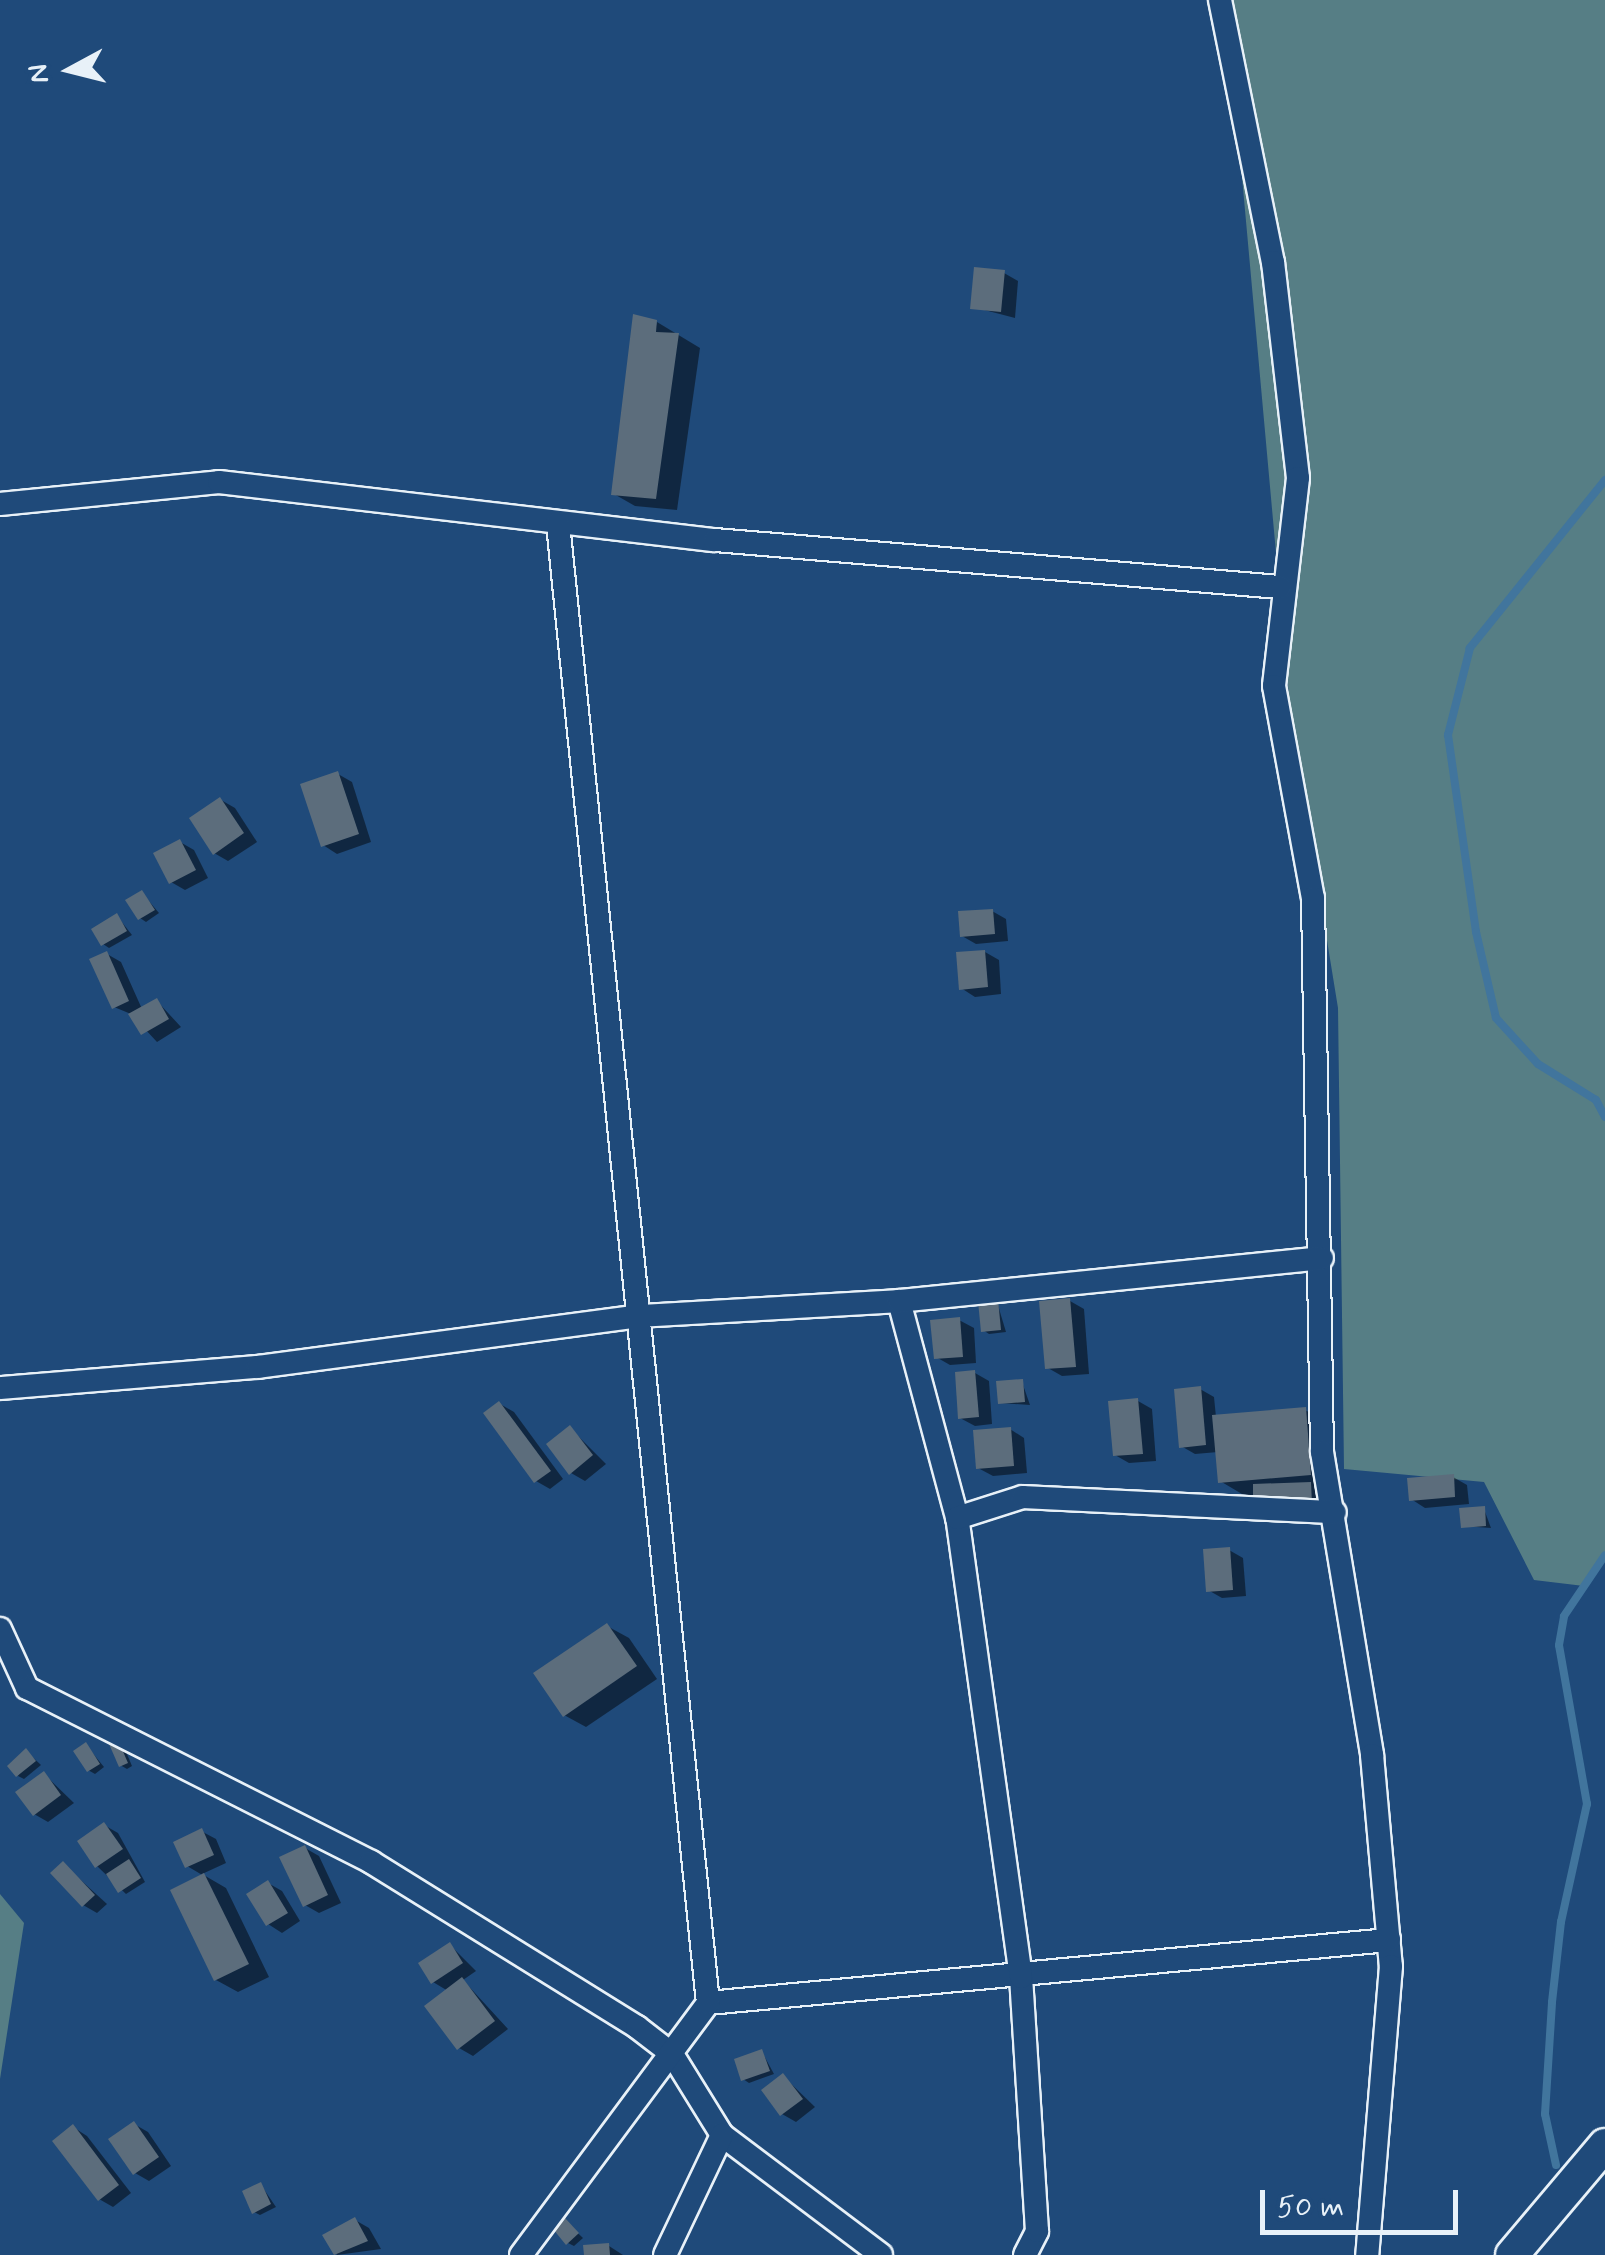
<!DOCTYPE html>
<html>
<head>
<meta charset="utf-8">
<style>
  body { margin:0 }
  #map { position:relative; width:1605px; height:2255px; overflow:hidden; background:#1f4a7a; font-family:Mynerve,sans-serif }
  div>[style] { position:absolute }
  [style*='--x'] { left:calc(var(--x)*1px); top:calc(var(--y)*1px); width:calc(var(--w)*1px); rotate:calc(var(--a)*1deg) }
  .green>* { inset:0; background:#567e85 }
  .shadow>* { inset:0; background:#0007 }
  .stream>* { height:8px; margin:-4px; padding:0 4px; transform-origin:4px; border-radius:4px; background:#41759d }
  .building>* { inset:0; background:#5c6d7c }
  .roads { filter:drop-shadow(2px 0 #e8f1f8) drop-shadow(-2px 0 #e8f1f8) drop-shadow(0 2px #e8f1f8) drop-shadow(0 -2px #e8f1f8) }
  .street>* { height:22px; margin:-11px; padding:0 11px; transform-origin:11px; border-radius:11px; background:#1f4a7a }
  .secondary>* { height:32px; margin:-16px; padding:0 16px; transform-origin:16px; border-radius:16px; background:#1f4a7a }
  span { translate:-50% -50%; white-space:nowrap; text-align:center; line-height:1.15; -webkit-text-stroke:9px #1f4a7a; paint-order:stroke }
  .north { position:absolute; left:20px; top:20px; width:100px; height:100px; -webkit-text-stroke:8px #1f4a7a; paint-order:stroke; rotate:263deg; font-size:28px; font-weight:700; line-height:40px; text-align:center; color:#e8f1f8 }
  .north::after { content:''; display:block; margin:auto; width:35px; height:45px; background:#e8f1f8; clip-path:polygon(50% 0,100% 100%,50% 72%,0 100%) }
  .scale { position:absolute; left:1260px; top:2190px; width:198px; height:45px; box-sizing:border-box; border:5px solid #e8f1f8; border-top:0; padding-left:12px; font-size:30px; line-height:35px; white-space:nowrap; color:#e8f1f8; -webkit-text-stroke:8px #1f4a7a; paint-order:stroke }
</style>
</head>
<body>
<div id="map">
  <div class="green">
    <div style="clip-path:polygon(1226px 0,1605px 0,1605px 1555px,1584px 1586px,1534px 1580px,1484px 1482px,1344px 1469px,1338px 1008px,1291px 719px)"></div>
    <div style="clip-path:polygon(0 1894px,24px 1923px,0 2079px)"></div>
  </div>
  <div class="shadow">
    <div style="clip-path:polygon(1004px 273px,1018px 281px,1015px 318px,973px 307px)"></div>
    <div style="clip-path:polygon(657px 322px,700px 348px,677px 510px,635px 506px,614px 494px)"></div>
    <div style="clip-path:polygon(338px 774px,352px 782px,371px 842px,337px 854px,323px 845px)"></div>
    <div style="clip-path:polygon(221px 800px,235px 808px,257px 842px,228px 861px,214px 853px)"></div>
    <div style="clip-path:polygon(180px 842px,194px 850px,208px 878px,185px 890px,171px 882px)"></div>
    <div style="clip-path:polygon(142px 893px,159px 913px,146px 922px,140px 918px)"></div>
    <div style="clip-path:polygon(992px 911px,1006px 919px,1008px 941px,976px 944px,962px 936px)"></div>
    <div style="clip-path:polygon(117px 916px,132px 935px,109px 948px,103px 944px)"></div>
    <div style="clip-path:polygon(985px 952px,999px 960px,1001px 994px,975px 997px,961px 988px)"></div>
    <div style="clip-path:polygon(107px 954px,121px 962px,142px 1009px,157px 1001px,181px 1027px,157px 1042px,131px 1014px,114px 1007px)"></div>
    <div style="clip-path:polygon(1070px 1301px,1084px 1309px,1089px 1374px,1062px 1376px,1048px 1368px)"></div>
    <div style="clip-path:polygon(997px 1302px,1006px 1332px,989px 1334px,983px 1330px)"></div>
    <div style="clip-path:polygon(959px 1320px,974px 1328px,976px 1363px,950px 1365px,936px 1357px)"></div>
    <div style="clip-path:polygon(975px 1373px,989px 1381px,992px 1424px,975px 1426px,960px 1418px)"></div>
    <div style="clip-path:polygon(1022px 1382px,1030px 1405px,1000px 1403px)"></div>
    <div style="clip-path:polygon(1200px 1389px,1214px 1397px,1216px 1417px,1305px 1410px,1327px 1422px,1332px 1486px,1315px 1488px,1325px 1493px,1325px 1510px,1242px 1494px,1220px 1481px,1218px 1452px,1195px 1454px,1181px 1446px)"></div>
    <div style="clip-path:polygon(1138px 1401px,1152px 1409px,1156px 1461px,1129px 1463px,1115px 1455px)"></div>
    <div style="clip-path:polygon(500px 1404px,514px 1412px,563px 1479px,550px 1489px,536px 1481px)"></div>
    <div style="clip-path:polygon(570px 1428px,606px 1464px,585px 1481px,571px 1473px)"></div>
    <div style="clip-path:polygon(1010px 1429px,1024px 1438px,1027px 1473px,993px 1476px,978px 1468px)"></div>
    <div style="clip-path:polygon(1453px 1477px,1467px 1485px,1469px 1504px,1425px 1508px,1411px 1499px)"></div>
    <div style="clip-path:polygon(1484px 1509px,1491px 1528px,1463px 1526px)"></div>
    <div style="clip-path:polygon(1229px 1550px,1243px 1558px,1246px 1596px,1222px 1598px,1208px 1590px)"></div>
    <div style="clip-path:polygon(607px 1626px,629px 1638px,657px 1679px,586px 1727px,564px 1715px)"></div>
    <div style="clip-path:polygon(121px 1740px,132px 1766px,127px 1769px,120px 1765px)"></div>
    <div style="clip-path:polygon(86px 1745px,104px 1767px,95px 1774px,88px 1770px)"></div>
    <div style="clip-path:polygon(26px 1751px,41px 1765px,24px 1779px,18px 1776px)"></div>
    <div style="clip-path:polygon(44px 1774px,74px 1803px,48px 1822px,34px 1814px)"></div>
    <div style="clip-path:polygon(104px 1825px,118px 1833px,145px 1882px,126px 1894px,97px 1866px)"></div>
    <div style="clip-path:polygon(201px 1831px,216px 1839px,226px 1863px,202px 1874px,226px 1888px,269px 1977px,238px 1992px,216px 1980px,204px 1876px,187px 1866px)"></div>
    <div style="clip-path:polygon(305px 1848px,319px 1856px,341px 1903px,319px 1913px,305px 1905px)"></div>
    <div style="clip-path:polygon(63px 1864px,107px 1904px,97px 1913px,83px 1905px)"></div>
    <div style="clip-path:polygon(268px 1883px,282px 1891px,300px 1921px,282px 1933px,268px 1924px)"></div>
    <div style="clip-path:polygon(450px 1945px,476px 1971px,463px 1980px,508px 2029px,473px 2056px,459px 2048px,448px 1991px,433px 1982px)"></div>
    <div style="clip-path:polygon(762px 2052px,774px 2074px,749px 2083px,743px 2079px)"></div>
    <div style="clip-path:polygon(783px 2076px,815px 2107px,796px 2122px,782px 2114px)"></div>
    <div style="clip-path:polygon(134px 2124px,148px 2132px,171px 2166px,149px 2181px,135px 2173px)"></div>
    <div style="clip-path:polygon(73px 2127px,87px 2136px,131px 2193px,113px 2207px,99px 2199px)"></div>
    <div style="clip-path:polygon(261px 2185px,276px 2207px,260px 2215px,254px 2212px)"></div>
    <div style="clip-path:polygon(355px 2220px,369px 2228px,381px 2249px,337px 2255px,326px 2236px)"></div>
    <div style="clip-path:polygon(565px 2221px,583px 2238px,574px 2246px,568px 2243px)"></div>
    <div style="clip-path:polygon(609px 2246px,623px 2255px,586px 2255px)"></div>
  </div>
  <div class="stream">
    <div style="--x:1605;--y:480;--w:216;--a:128.8"></div>
    <div style="--x:1470;--y:648;--w:90;--a:104.2"></div>
    <div style="--x:1448;--y:735;--w:199;--a:81.9"></div>
    <div style="--x:1476;--y:932;--w:88;--a:76.9"></div>
    <div style="--x:1496;--y:1018;--w:62;--a:47.6"></div>
    <div style="--x:1538;--y:1064;--w:68;--a:31.8"></div>
    <div style="--x:1596;--y:1100;--w:19;--a:62"></div>
    <div style="--x:1556;--y:2165;--w:52;--a:-102.2"></div>
    <div style="--x:1545;--y:2114;--w:112;--a:-86.4"></div>
    <div style="--x:1552;--y:2002;--w:81;--a:-83.6"></div>
    <div style="--x:1561;--y:1922;--w:121;--a:-77.6"></div>
    <div style="--x:1587;--y:1804;--w:161;--a:-100"></div>
    <div style="--x:1559;--y:1645;--w:29;--a:-80"></div>
    <div style="--x:1564;--y:1616;--w:73;--a:-56.1"></div>
  </div>
  <div class="building">
    <div style="clip-path:polygon(974px 267px,1005px 270px,1001px 312px,970px 309px)"></div>
    <div style="clip-path:polygon(633px 314px,657px 320px,656px 332px,679px 333px,656px 499px,611px 495px)"></div>
    <div style="clip-path:polygon(338px 771px,359px 834px,321px 847px,300px 784px)"></div>
    <div style="clip-path:polygon(220px 797px,244px 833px,213px 855px,189px 818px)"></div>
    <div style="clip-path:polygon(180px 839px,196px 870px,169px 884px,153px 853px)"></div>
    <div style="clip-path:polygon(142px 890px,155px 910px,138px 920px,125px 900px)"></div>
    <div style="clip-path:polygon(993px 909px,995px 934px,960px 937px,958px 911px)"></div>
    <div style="clip-path:polygon(117px 913px,127px 931px,101px 946px,91px 929px)"></div>
    <div style="clip-path:polygon(985px 950px,988px 987px,959px 990px,956px 952px)"></div>
    <div style="clip-path:polygon(107px 951px,129px 1001px,112px 1009px,89px 959px)"></div>
    <div style="clip-path:polygon(157px 998px,169px 1019px,141px 1035px,128px 1014px)"></div>
    <div style="clip-path:polygon(1070px 1298px,1076px 1367px,1045px 1369px,1039px 1301px)"></div>
    <div style="clip-path:polygon(998px 1299px,1001px 1330px,981px 1332px,978px 1301px)"></div>
    <div style="clip-path:polygon(960px 1317px,963px 1357px,934px 1359px,930px 1320px)"></div>
    <div style="clip-path:polygon(975px 1370px,979px 1417px,958px 1419px,955px 1372px)"></div>
    <div style="clip-path:polygon(1023px 1379px,1025px 1402px,998px 1404px,996px 1381px)"></div>
    <div style="clip-path:polygon(1201px 1386px,1206px 1445px,1179px 1448px,1174px 1389px)"></div>
    <div style="clip-path:polygon(1138px 1398px,1143px 1454px,1113px 1456px,1108px 1401px)"></div>
    <div style="clip-path:polygon(499px 1401px,551px 1471px,534px 1483px,483px 1413px)"></div>
    <div style="clip-path:polygon(1306px 1407px,1311px 1475px,1218px 1483px,1212px 1415px)"></div>
    <div style="clip-path:polygon(570px 1425px,593px 1455px,569px 1475px,546px 1444px)"></div>
    <div style="clip-path:polygon(1011px 1427px,1014px 1466px,976px 1469px,973px 1430px)"></div>
    <div style="clip-path:polygon(1454px 1474px,1455px 1497px,1409px 1501px,1407px 1478px)"></div>
    <div style="clip-path:polygon(1311px 1482px,1312px 1504px,1253px 1505px,1253px 1484px)"></div>
    <div style="clip-path:polygon(1485px 1506px,1486px 1526px,1461px 1528px,1459px 1508px)"></div>
    <div style="clip-path:polygon(1230px 1547px,1233px 1590px,1206px 1592px,1203px 1549px)"></div>
    <div style="clip-path:polygon(607px 1623px,637px 1666px,563px 1717px,533px 1673px)"></div>
    <div style="clip-path:polygon(115px 1733px,128px 1763px,119px 1767px,106px 1737px)"></div>
    <div style="clip-path:polygon(86px 1742px,100px 1764px,87px 1772px,73px 1751px)"></div>
    <div style="clip-path:polygon(26px 1748px,36px 1761px,16px 1777px,7px 1766px)"></div>
    <div style="clip-path:polygon(44px 1771px,61px 1795px,33px 1816px,15px 1792px)"></div>
    <div style="clip-path:polygon(104px 1822px,123px 1849px,95px 1868px,77px 1841px)"></div>
    <div style="clip-path:polygon(202px 1828px,214px 1855px,185px 1868px,173px 1842px)"></div>
    <div style="clip-path:polygon(305px 1845px,328px 1895px,303px 1907px,279px 1857px)"></div>
    <div style="clip-path:polygon(129px 1859px,141px 1878px,118px 1893px,106px 1874px)"></div>
    <div style="clip-path:polygon(63px 1861px,95px 1895px,82px 1907px,50px 1873px)"></div>
    <div style="clip-path:polygon(204px 1873px,249px 1964px,214px 1981px,170px 1890px)"></div>
    <div style="clip-path:polygon(268px 1880px,288px 1913px,266px 1926px,246px 1894px)"></div>
    <div style="clip-path:polygon(450px 1942px,463px 1963px,431px 1984px,418px 1963px)"></div>
    <div style="clip-path:polygon(462px 1977px,495px 2021px,457px 2050px,424px 2006px)"></div>
    <div style="clip-path:polygon(762px 2049px,770px 2071px,741px 2081px,734px 2059px)"></div>
    <div style="clip-path:polygon(783px 2073px,803px 2099px,780px 2116px,761px 2090px)"></div>
    <div style="clip-path:polygon(134px 2121px,159px 2157px,133px 2175px,108px 2139px)"></div>
    <div style="clip-path:polygon(73px 2124px,119px 2185px,98px 2201px,52px 2141px)"></div>
    <div style="clip-path:polygon(261px 2182px,271px 2204px,252px 2214px,242px 2191px)"></div>
    <div style="clip-path:polygon(355px 2217px,368px 2241px,334px 2255px,322px 2235px)"></div>
    <div style="clip-path:polygon(565px 2218px,579px 2233px,566px 2245px,553px 2229px)"></div>
    <div style="clip-path:polygon(609px 2243px,610px 2255px,584px 2255px,583px 2245px)"></div>
  </div>
  <div class="roads">
    <div class="street">
      <div style="--x:1220;--y:0;--w:267;--a:78.6"></div>
      <div style="--x:1273;--y:262;--w:217;--a:83.4"></div>
      <div style="--x:1298;--y:478;--w:209;--a:96.6"></div>
      <div style="--x:1274;--y:686;--w:216;--a:79.6"></div>
      <div style="--x:1313;--y:898;--w:554;--a:89.07"></div>
      <div style="--x:1322;--y:1452;--w:307;--a:80.6"></div>
      <div style="--x:1372;--y:1755;--w:212;--a:84.9"></div>
      <div style="--x:1391;--y:1966;--w:290;--a:94.7"></div>
      <div style="--x:0;--y:504;--w:220;--a:-5.7"></div>
      <div style="--x:219;--y:482;--w:499;--a:6.7"></div>
      <div style="--x:715;--y:540;--w:567;--a:4.76"></div>
      <div style="--x:899;--y:1301;--w:225;--a:75"></div>
      <div style="--x:0;--y:1388;--w:259;--a:-4.7"></div>
      <div style="--x:258;--y:1367;--w:385;--a:-7.6"></div>
      <div style="--x:640;--y:1316;--w:259;--a:-3.3"></div>
      <div style="--x:899;--y:1301;--w:425;--a:-5.8"></div>
      <div style="--x:0;--y:1629;--w:65;--a:65.4"></div>
      <div style="--x:27;--y:1688;--w:386;--a:26.8"></div>
      <div style="--x:371;--y:1862;--w:313;--a:31.8"></div>
      <div style="--x:637;--y:2027;--w:44;--a:37.6"></div>
      <div style="--x:672;--y:2054;--w:95;--a:58.3"></div>
      <div style="--x:722;--y:2135;--w:199;--a:37"></div>
      <div style="--x:708;--y:2003;--w:684;--a:-5.29"></div>
      <div style="--x:521;--y:2255;--w:314;--a:-53.4"></div>
      <div style="--x:708;--y:2003;--w:1488;--a:-95.79"></div>
      <div style="--x:665;--y:2255;--w:133;--a:-64.6"></div>
      <div style="--x:1025;--y:2255;--w:27;--a:-63"></div>
      <div style="--x:1037;--y:2231;--w:255;--a:-93.6"></div>
      <div style="--x:1021;--y:1977;--w:463;--a:-97.9"></div>
      <div style="--x:957;--y:1518;--w:69;--a:-17.7"></div>
      <div style="--x:1023;--y:1497;--w:312;--a:2.8"></div>
    </div>
    <div class="secondary">
      <div style="--x:1512;--y:2255;--w:144;--a:-49.8"></div>
    </div>
  </div>
  <div class="north">N</div>
  <div class="scale">50 m</div>
</div>
</body>
</html>
